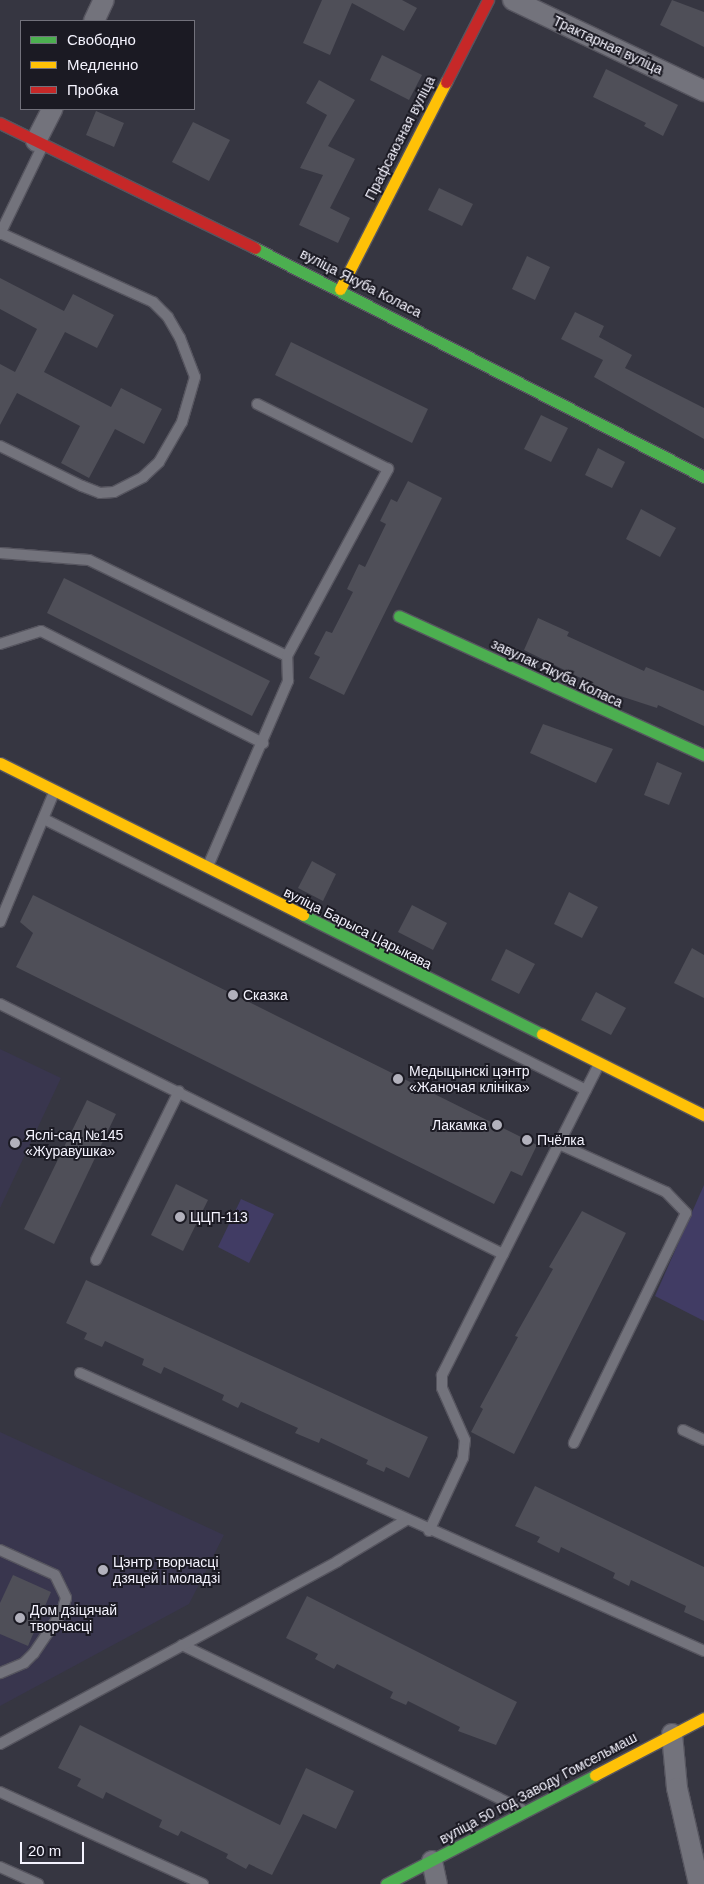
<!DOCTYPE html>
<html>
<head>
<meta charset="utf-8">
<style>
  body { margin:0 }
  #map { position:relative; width:704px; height:1884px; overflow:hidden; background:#363641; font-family:Helvetica,sans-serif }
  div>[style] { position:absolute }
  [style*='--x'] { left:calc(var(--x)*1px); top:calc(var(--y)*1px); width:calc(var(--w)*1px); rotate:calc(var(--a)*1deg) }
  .built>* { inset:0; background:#39364e }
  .green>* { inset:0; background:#413c64 }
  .building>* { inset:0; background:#4f4f58 }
  .roads { filter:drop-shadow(1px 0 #56555f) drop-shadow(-1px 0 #56555f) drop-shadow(0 1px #56555f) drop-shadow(0 -1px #56555f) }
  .lane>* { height:10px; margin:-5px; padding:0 5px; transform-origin:5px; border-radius:5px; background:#73737c }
  .street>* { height:20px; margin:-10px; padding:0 10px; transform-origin:10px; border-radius:10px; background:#73737c }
  .fast>* { height:11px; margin:-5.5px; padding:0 5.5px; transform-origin:5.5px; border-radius:5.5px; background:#4caf50 }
  .slow>* { height:11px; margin:-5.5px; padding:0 5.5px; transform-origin:5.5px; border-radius:5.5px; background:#ffc107 }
  .jam>* { height:11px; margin:-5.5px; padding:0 5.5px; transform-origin:5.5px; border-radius:5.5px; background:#c62828 }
  .dots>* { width:14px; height:14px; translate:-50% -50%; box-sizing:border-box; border:2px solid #1b1a23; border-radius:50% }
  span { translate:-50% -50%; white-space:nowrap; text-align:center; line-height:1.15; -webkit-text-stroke:4px #1b1a23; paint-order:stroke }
  .street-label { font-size:14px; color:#f4f3fe }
  .poi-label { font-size:14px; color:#f4f3fe }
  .left { translate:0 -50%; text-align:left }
  .right { translate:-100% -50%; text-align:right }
  .legend { position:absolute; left:20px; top:20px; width:175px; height:90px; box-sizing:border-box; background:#1b1a23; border:1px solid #72717b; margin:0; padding:6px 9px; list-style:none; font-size:15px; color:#f4f3fe }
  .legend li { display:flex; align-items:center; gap:10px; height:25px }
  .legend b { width:25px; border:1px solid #72717b }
  .scale { position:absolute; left:20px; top:1842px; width:64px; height:22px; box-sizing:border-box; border:2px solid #f4f3fe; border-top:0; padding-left:6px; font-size:15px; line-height:18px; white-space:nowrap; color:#f4f3fe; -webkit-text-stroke:4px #1b1a23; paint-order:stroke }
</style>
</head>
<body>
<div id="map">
  <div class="built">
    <div style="clip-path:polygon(0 1049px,61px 1078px,0 1208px)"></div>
    <div style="clip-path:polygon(0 1432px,224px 1535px,189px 1604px,0 1706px)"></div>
  </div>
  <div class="green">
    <div style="clip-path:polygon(704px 1185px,704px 1321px,655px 1296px)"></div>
    <div style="clip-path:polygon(241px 1199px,274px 1214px,249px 1263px,218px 1247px)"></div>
  </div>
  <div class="building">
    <div style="clip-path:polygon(322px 0,402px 0,417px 8px,404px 31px,352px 3px,330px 55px,303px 43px)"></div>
    <div style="clip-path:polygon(672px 0,704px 12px,704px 47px,660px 25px)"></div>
    <div style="clip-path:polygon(382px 55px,422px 75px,409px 100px,370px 80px)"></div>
    <div style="clip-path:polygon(606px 69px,678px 105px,663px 136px,644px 126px,646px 123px,593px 97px)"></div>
    <div style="clip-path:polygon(319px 80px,355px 100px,328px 146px,355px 159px,330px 208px,350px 218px,338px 243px,299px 225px,323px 175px,300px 168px,327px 115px,306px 103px)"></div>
    <div style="clip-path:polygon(96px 111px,124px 123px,114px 147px,86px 135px)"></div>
    <div style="clip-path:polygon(193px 122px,230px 140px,209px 181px,172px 162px)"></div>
    <div style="clip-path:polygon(439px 188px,473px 204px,462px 226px,428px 210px)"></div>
    <div style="clip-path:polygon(527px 256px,550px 267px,535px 300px,512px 289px)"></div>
    <div style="clip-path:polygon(0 278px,64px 311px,73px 294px,114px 315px,97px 348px,65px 332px,44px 372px,111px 407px,121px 388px,162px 409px,144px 444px,115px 429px,89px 478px,61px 463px,80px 426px,17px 393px,0 425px,0 364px,15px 372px,37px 329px,0 309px)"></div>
    <div style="clip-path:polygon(575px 312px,604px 326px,599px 337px,632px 355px,625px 368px,704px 408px,704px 439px,594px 377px,603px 360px,561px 339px)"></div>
    <div style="clip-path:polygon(291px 342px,428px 409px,412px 443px,275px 375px)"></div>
    <div style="clip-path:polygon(541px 415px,568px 428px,551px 462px,524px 449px)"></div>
    <div style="clip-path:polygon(598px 448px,625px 462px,612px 488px,585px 475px)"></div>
    <div style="clip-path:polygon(408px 481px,442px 498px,344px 695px,309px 678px,320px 657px,314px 654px,326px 631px,332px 633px,353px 592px,347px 589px,359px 564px,365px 567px,386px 524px,380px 521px,391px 499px,397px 502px)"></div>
    <div style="clip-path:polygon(641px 509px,676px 528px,660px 557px,626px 539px)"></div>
    <div style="clip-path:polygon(64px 578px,270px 681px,252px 716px,47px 613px)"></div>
    <div style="clip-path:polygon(538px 618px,569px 632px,567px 636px,644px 671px,646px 667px,704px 691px,704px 726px,658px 705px,657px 708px,611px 693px,524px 650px)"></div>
    <div style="clip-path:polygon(543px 724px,613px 749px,596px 783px,530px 753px)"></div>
    <div style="clip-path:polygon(657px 762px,682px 773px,669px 805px,644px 795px)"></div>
    <div style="clip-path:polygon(312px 861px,336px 874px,323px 901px,298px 888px)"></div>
    <div style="clip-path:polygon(569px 892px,598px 907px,582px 938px,554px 924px)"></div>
    <div style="clip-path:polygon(33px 895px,537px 1145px,522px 1176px,511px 1171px,494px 1204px,16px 967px,33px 933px,20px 922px)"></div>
    <div style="clip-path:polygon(412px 905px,447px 923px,433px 950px,398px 932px)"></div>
    <div style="clip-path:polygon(692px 948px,704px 955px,704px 998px,674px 983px)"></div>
    <div style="clip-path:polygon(506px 949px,535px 964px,519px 994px,491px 980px)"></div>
    <div style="clip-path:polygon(596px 992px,626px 1008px,611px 1035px,581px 1020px)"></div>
    <div style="clip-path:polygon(87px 1100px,116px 1114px,54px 1244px,24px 1229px)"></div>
    <div style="clip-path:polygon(176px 1184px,208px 1200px,183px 1251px,151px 1235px)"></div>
    <div style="clip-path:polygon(582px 1211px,626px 1233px,514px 1454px,471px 1432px,483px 1409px,480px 1407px,518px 1337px,515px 1336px,553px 1269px,549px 1267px)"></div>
    <div style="clip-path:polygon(86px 1280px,428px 1437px,409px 1478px,386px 1467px,384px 1472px,366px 1464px,368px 1460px,321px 1438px,319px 1443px,295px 1433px,298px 1428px,241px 1402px,238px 1408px,222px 1400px,224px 1395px,164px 1367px,161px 1374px,142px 1365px,144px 1359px,105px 1341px,102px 1347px,84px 1339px,87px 1333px,66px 1323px)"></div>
    <div style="clip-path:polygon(535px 1486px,704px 1567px,704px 1621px,684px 1612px,686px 1606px,631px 1580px,629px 1586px,613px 1578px,615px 1573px,561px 1547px,559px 1553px,537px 1542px,540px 1537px,515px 1526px)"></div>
    <div style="clip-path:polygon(13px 1575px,51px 1592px,28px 1646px,0 1634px,0 1603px)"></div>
    <div style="clip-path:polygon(307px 1596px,517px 1702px,496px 1745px,458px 1731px,460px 1727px,408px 1701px,406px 1705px,390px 1698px,393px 1692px,337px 1664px,334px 1669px,315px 1659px,318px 1654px,286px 1638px)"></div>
    <div style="clip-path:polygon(80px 1725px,280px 1825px,306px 1768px,354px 1791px,336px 1829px,303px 1814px,272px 1875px,249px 1864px,246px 1869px,226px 1858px,228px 1854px,181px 1831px,178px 1836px,159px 1827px,162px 1820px,106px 1792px,103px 1799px,77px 1786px,81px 1779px,58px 1768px)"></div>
  </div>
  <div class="roads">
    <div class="lane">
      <div style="--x:0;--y:234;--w:99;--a:-64.2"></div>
      <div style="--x:0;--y:446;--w:91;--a:26"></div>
      <div style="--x:82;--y:486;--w:19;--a:21"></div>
      <div style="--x:100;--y:493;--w:14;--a:-4"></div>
      <div style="--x:114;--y:492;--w:33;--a:-27"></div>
      <div style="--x:143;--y:477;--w:22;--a:-43"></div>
      <div style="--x:159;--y:462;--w:46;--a:-60.1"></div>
      <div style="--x:182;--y:422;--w:47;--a:-73.9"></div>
      <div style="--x:195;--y:377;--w:42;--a:-111"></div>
      <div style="--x:180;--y:338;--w:24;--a:-120"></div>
      <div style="--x:168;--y:317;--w:21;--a:-135"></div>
      <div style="--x:153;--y:302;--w:168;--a:-155.7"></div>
      <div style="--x:0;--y:553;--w:89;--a:4.5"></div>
      <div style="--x:89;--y:560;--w:220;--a:25.9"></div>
      <div style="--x:0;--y:644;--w:43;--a:-17.6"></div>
      <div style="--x:41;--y:631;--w:249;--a:26.8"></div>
      <div style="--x:44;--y:819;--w:606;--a:26.57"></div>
      <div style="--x:208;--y:866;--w:202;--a:-66.6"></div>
      <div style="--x:288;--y:681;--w:25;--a:-92"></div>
      <div style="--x:287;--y:656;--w:213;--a:-61.6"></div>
      <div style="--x:388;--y:469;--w:146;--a:-153.6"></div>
      <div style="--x:0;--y:922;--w:141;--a:-67.4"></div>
      <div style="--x:0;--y:1004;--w:562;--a:26.43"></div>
      <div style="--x:561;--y:1145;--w:115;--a:24.1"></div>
      <div style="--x:666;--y:1192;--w:29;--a:46"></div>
      <div style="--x:686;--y:1213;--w:256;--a:116"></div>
      <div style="--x:96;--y:1260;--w:188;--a:-63.8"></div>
      <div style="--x:80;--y:1373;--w:683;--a:24.01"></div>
      <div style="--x:683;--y:1430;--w:23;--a:25"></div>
      <div style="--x:429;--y:1531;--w:81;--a:-65"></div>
      <div style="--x:463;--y:1458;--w:18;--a:-84"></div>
      <div style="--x:465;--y:1440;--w:57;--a:-113.9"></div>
      <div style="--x:442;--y:1388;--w:13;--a:-90"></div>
      <div style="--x:442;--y:1375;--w:348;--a:-63.2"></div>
      <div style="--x:0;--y:1550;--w:60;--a:24.4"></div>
      <div style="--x:55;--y:1575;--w:25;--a:64"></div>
      <div style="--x:66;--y:1598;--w:15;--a:106"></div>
      <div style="--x:62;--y:1612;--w:50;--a:124.3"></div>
      <div style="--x:34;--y:1653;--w:14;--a:135"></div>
      <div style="--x:24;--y:1663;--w:26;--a:157"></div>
      <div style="--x:182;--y:1645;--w:377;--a:25.8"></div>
      <div style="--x:0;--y:1744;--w:384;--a:-28.4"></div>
      <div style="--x:338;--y:1561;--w:79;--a:-31.1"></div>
      <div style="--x:0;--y:1792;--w:223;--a:24.4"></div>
      <div style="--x:0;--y:1867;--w:42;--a:24.1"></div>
    </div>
    <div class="street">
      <div style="--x:513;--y:0;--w:212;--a:25.5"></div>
      <div style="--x:94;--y:21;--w:23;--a:-65"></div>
      <div style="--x:36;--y:141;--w:36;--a:-63"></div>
      <div style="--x:672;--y:1734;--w:54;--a:84.7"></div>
      <div style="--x:677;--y:1788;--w:98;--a:77.1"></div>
      <div style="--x:432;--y:1861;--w:24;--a:78"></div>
    </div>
    <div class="fast">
      <div style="--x:255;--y:248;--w:504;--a:27.02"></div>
      <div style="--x:399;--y:616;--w:335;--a:24.5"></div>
      <div style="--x:303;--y:915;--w:267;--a:26.5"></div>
      <div style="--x:386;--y:1884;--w:236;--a:-27.5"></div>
    </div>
    <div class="slow">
      <div style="--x:340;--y:289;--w:233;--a:-62.9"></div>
      <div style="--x:0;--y:763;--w:339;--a:26.6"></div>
      <div style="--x:542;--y:1034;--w:181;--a:26.6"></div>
      <div style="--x:595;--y:1775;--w:123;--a:-27.6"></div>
    </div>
    <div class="jam">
      <div style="--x:446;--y:82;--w:92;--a:-62.9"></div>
      <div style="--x:0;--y:123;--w:284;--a:26.1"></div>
    </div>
  </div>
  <div class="dots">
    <div style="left:233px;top:995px;background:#b2b1bc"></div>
    <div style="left:398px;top:1079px;background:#b2b1bc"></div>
    <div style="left:497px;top:1125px;background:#b2b1bc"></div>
    <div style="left:527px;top:1140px;background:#b2b1bc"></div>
    <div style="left:15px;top:1143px;background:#b2b1bc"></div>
    <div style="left:180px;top:1217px;background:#b2b1bc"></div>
    <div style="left:103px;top:1570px;background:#b2b1bc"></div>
    <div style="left:20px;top:1618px;background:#b2b1bc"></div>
  </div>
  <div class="street-label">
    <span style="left:608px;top:45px;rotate:25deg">Трактарная вуліца</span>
    <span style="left:400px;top:138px;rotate:-63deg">Прафсаюзная вуліца</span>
    <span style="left:361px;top:283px;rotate:27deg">вуліца Якуба Коласа</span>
    <span style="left:557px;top:673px;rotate:25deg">завулак Якуба Коласа</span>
    <span style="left:358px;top:928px;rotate:27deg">вуліца Барыса Царыкава</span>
    <span style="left:538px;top:1788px;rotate:-28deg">вуліца 50 год Заводу Гомсельмаш</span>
  </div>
  <div class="poi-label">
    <span class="left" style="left:243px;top:995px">Сказка</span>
    <span class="left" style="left:409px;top:1079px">Медыцынскі цэнтр<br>«Жаночая клініка»</span>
    <span class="right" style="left:487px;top:1125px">Лакамка</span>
    <span class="left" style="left:25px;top:1143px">Яслі-сад №145<br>«Журавушка»</span>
    <span class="left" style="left:537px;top:1140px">Пчёлка</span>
    <span class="left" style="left:190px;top:1217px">ЦЦП-113</span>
    <span class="left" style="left:113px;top:1570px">Цэнтр творчасці<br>дзяцей і моладзі</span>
    <span class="left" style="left:30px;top:1618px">Дом дзіцячай<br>творчасці</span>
  </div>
  <ul class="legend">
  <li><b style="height:6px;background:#4caf50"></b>Свободно</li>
  <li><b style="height:6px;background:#ffc107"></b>Медленно</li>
  <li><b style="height:6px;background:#c62828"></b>Пробка</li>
  </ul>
  <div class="scale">20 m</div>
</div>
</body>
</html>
